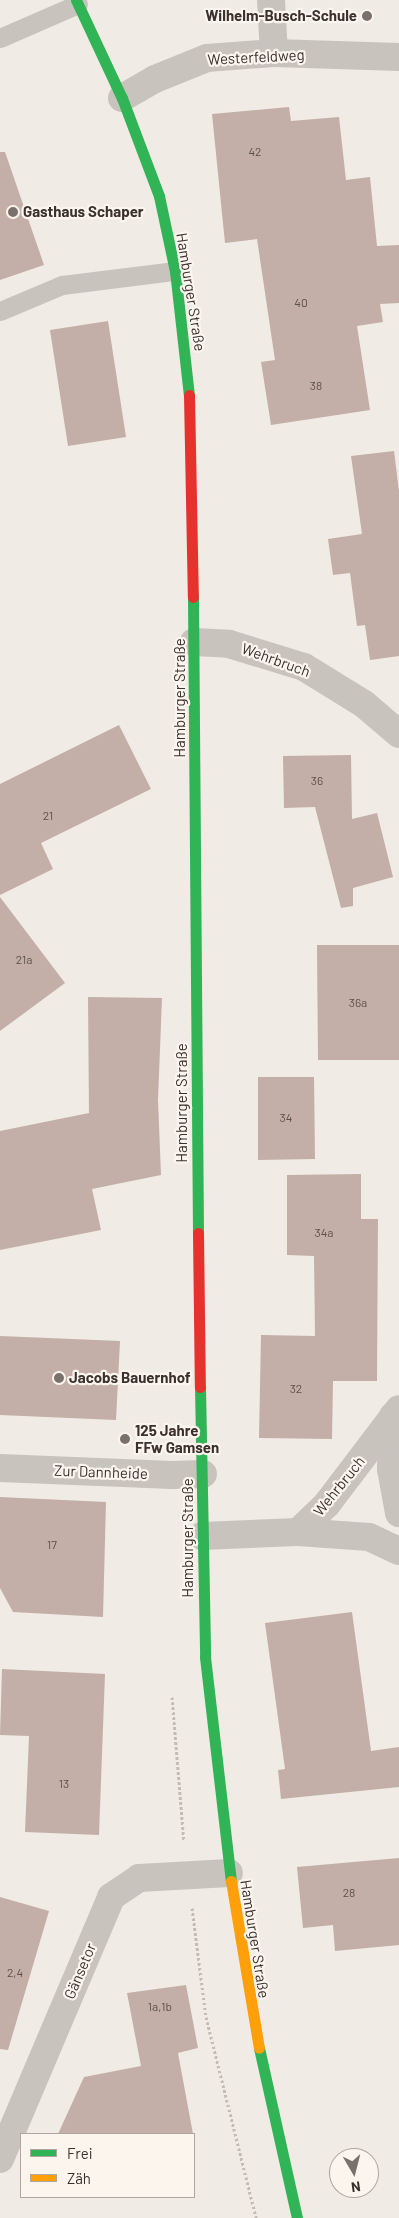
<!DOCTYPE html>
<html>
<head>
<meta charset="utf-8">
<style>
  body { margin:0 }
  #map { position:relative; width:399px; height:2218px; overflow:hidden; background:#f0ebe5; font-family:Barlow,sans-serif }
  div>[style] { position:absolute }
  [style*='--x'] { left:calc(var(--x)*1px); top:calc(var(--y)*1px); width:calc(var(--w)*1px); rotate:calc(var(--a)*1deg) }
  .building>* { inset:0; background:#c3afa7 }
  .path>* { height:3px; margin-top:-1.5px; transform-origin:0; background:repeating-linear-gradient(90deg,#c2bbb6 0 2.5px,transparent 0 5px) }
  .lane>* { height:19px; margin:-9.5px; padding:0 9.5px; transform-origin:9.5px; border-radius:9.5px; background:#c9c3be }
  .street>* { height:28px; margin:-14px; padding:0 14px; transform-origin:14px; border-radius:14px; background:#c9c3be }
  .fast>* { height:11px; margin:-5.5px; padding:0 5.5px; transform-origin:5.5px; border-radius:5.5px; background:#30b455 }
  .slow>* { height:11px; margin:-5.5px; padding:0 5.5px; transform-origin:5.5px; border-radius:5.5px; background:#ff9f0a }
  .jam>* { height:11px; margin:-5.5px; padding:0 5.5px; transform-origin:5.5px; border-radius:5.5px; background:#e5322d }
  .dots>* { width:14px; height:14px; translate:-50% -50%; box-sizing:border-box; border:2px solid #fbf5ee; border-radius:50% }
  span { translate:-50% -50%; white-space:nowrap; text-align:center; line-height:1.15; -webkit-text-stroke:4.5px #fbf5ee; paint-order:stroke }
  .number-label { font-size:12px; color:#5d504a }
  .number-label span { -webkit-text-stroke-width:0 }
  .poi-label { font-size:15px; color:#3b302b; font-weight:700 }
  .right { translate:-100% -50%; text-align:right }
  .left { translate:0 -50%; text-align:left }
  .street-label { font-size:15px; color:#3b302b }
  .legend { position:absolute; left:20px; top:2133px; width:175px; height:65px; box-sizing:border-box; background:#fbf5ee; border:1px solid #aea6a0; margin:0; padding:6px 9px; list-style:none; font-size:15px; color:#3b302b }
  .legend li { display:flex; align-items:center; gap:10px; height:25px }
  .legend b { width:25px; border:1px solid #aea6a0 }
  .north { position:absolute; left:329px; top:2148px; width:50px; height:50px; box-sizing:border-box; background:#fbf5ee; border:1px solid #aea6a0; border-radius:50%; rotate:172deg; font-size:14px; font-weight:700; line-height:20px; text-align:center; color:#3b302b }
  .north::after { content:''; display:block; margin:auto; width:18px; height:22px; background:#7a716c; clip-path:polygon(50% 0,100% 100%,50% 72%,0 100%) }
</style>
</head>
<body>
<div id="map">
  <div class="building">
    <div style="clip-path:polygon(289px 107px,291px 121px,339px 117px,346px 180px,370px 177px,377px 246px,399px 245px,399px 303px,380px 304px,383px 322px,357px 326px,370px 410px,271px 425px,261px 362px,275px 360px,257px 239px,225px 243px,212px 114px)"></div>
    <div style="clip-path:polygon(0 152px,5px 152px,44px 265px,0 280px)"></div>
    <div style="clip-path:polygon(108px 321px,126px 437px,68px 446px,50px 330px)"></div>
    <div style="clip-path:polygon(394px 451px,399px 491px,399px 656px,370px 660px,365px 625px,357px 626px,350px 573px,333px 575px,328px 539px,362px 534px,351px 456px)"></div>
    <div style="clip-path:polygon(119px 725px,151px 789px,41px 843px,53px 869px,0 895px,0 784px)"></div>
    <div style="clip-path:polygon(351px 755px,352px 819px,377px 813px,393px 877px,353px 888px,353px 906px,341px 908px,315px 807px,284px 808px,283px 756px)"></div>
    <div style="clip-path:polygon(0 897px,65px 983px,0 1031px)"></div>
    <div style="clip-path:polygon(317px 945px,399px 945px,399px 1060px,318px 1060px)"></div>
    <div style="clip-path:polygon(88px 997px,162px 998px,158px 1100px,161px 1175px,92px 1189px,101px 1230px,0 1250px,0 1131px,89px 1113px)"></div>
    <div style="clip-path:polygon(258px 1077px,314px 1077px,315px 1159px,258px 1160px)"></div>
    <div style="clip-path:polygon(361px 1174px,361px 1219px,378px 1219px,377px 1381px,333px 1381px,332px 1439px,259px 1438px,261px 1335px,315px 1336px,314px 1256px,287px 1255px,287px 1175px)"></div>
    <div style="clip-path:polygon(0 1336px,120px 1341px,116px 1420px,0 1415px)"></div>
    <div style="clip-path:polygon(0 1497px,106px 1502px,103px 1617px,13px 1612px,0 1588px)"></div>
    <div style="clip-path:polygon(352px 1612px,371px 1751px,399px 1747px,399px 1787px,281px 1799px,278px 1770px,285px 1769px,265px 1623px)"></div>
    <div style="clip-path:polygon(2px 1669px,105px 1674px,99px 1835px,25px 1832px,29px 1736px,0 1735px)"></div>
    <div style="clip-path:polygon(399px 1858px,399px 1945px,335px 1951px,333px 1925px,303px 1928px,297px 1867px)"></div>
    <div style="clip-path:polygon(0 1897px,49px 1911px,8px 2050px,0 2049px)"></div>
    <div style="clip-path:polygon(186px 1985px,198px 2048px,178px 2053px,193px 2134px,58px 2134px,84px 2077px,141px 2066px,127px 1993px)"></div>
  </div>
  <div class="path">
    <div style="--x:172;--y:1697;--w:145;--a:85.3"></div>
    <div style="--x:192;--y:1908;--w:110;--a:82.7"></div>
    <div style="--x:206;--y:2017;--w:207;--a:76"></div>
  </div>
  <div class="lane">
    <div style="--x:0;--y:38;--w:85;--a:-23.6"></div>
    <div style="--x:0;--y:311;--w:67;--a:-22.8"></div>
    <div style="--x:62;--y:285;--w:114;--a:-7.1"></div>
  </div>
  <div class="street">
    <div style="--x:271;--y:0;--w:53;--a:86.8"></div>
    <div style="--x:122;--y:98;--w:38;--a:-30"></div>
    <div style="--x:155;--y:79;--w:56;--a:-22"></div>
    <div style="--x:207;--y:58;--w:67;--a:-4.3"></div>
    <div style="--x:274;--y:53;--w:125;--a:1.8"></div>
    <div style="--x:194;--y:642;--w:35;--a:3"></div>
    <div style="--x:229;--y:644;--w:78;--a:17"></div>
    <div style="--x:304;--y:667;--w:70;--a:31.7"></div>
    <div style="--x:364;--y:704;--w:46;--a:40.6"></div>
    <div style="--x:393;--y:1416;--w:53;--a:92.2"></div>
    <div style="--x:391;--y:1469;--w:45;--a:79.7"></div>
    <div style="--x:0;--y:1468;--w:172;--a:2.3"></div>
    <div style="--x:172;--y:1475;--w:31;--a:-2"></div>
    <div style="--x:298;--y:1532;--w:40;--a:-44"></div>
    <div style="--x:327;--y:1504;--w:119;--a:-52.8"></div>
    <div style="--x:202;--y:1536;--w:96;--a:-2.4"></div>
    <div style="--x:298;--y:1532;--w:71;--a:4"></div>
    <div style="--x:369;--y:1537;--w:33;--a:25"></div>
    <div style="--x:0;--y:2159;--w:285;--a:-67"></div>
    <div style="--x:111;--y:1897;--w:34;--a:-34"></div>
    <div style="--x:139;--y:1878;--w:90;--a:-3.2"></div>
  </div>
  <div class="fast">
    <div style="--x:76;--y:0;--w:108;--a:64.9"></div>
    <div style="--x:122;--y:98;--w:105;--a:69.3"></div>
    <div style="--x:159;--y:196;--w:77;--a:78"></div>
    <div style="--x:175;--y:271;--w:125;--a:83.6"></div>
    <div style="--x:193;--y:597;--w:636;--a:89.55"></div>
    <div style="--x:200;--y:1387;--w:270;--a:88.9"></div>
    <div style="--x:205;--y:1657;--w:226;--a:83.4"></div>
    <div style="--x:259;--y:2048;--w:174;--a:77.4"></div>
  </div>
  <div class="slow">
    <div style="--x:231;--y:1881;--w:169;--a:80.5"></div>
  </div>
  <div class="jam">
    <div style="--x:189;--y:395;--w:202;--a:88.9"></div>
    <div style="--x:198;--y:1233;--w:154;--a:89.3"></div>
  </div>
  <div class="dots">
    <div style="left:367px;top:16px;background:#7a716c"></div>
    <div style="left:13px;top:212px;background:#7a716c"></div>
    <div style="left:59px;top:1378px;background:#7a716c"></div>
    <div style="left:125px;top:1439px;background:#7a716c"></div>
  </div>
  <div class="number-label">
    <span style="left:255px;top:152px">42</span>
    <span style="left:301px;top:303px">40</span>
    <span style="left:316px;top:386px">38</span>
    <span style="left:317px;top:781px">36</span>
    <span style="left:48px;top:816px">21</span>
    <span style="left:24px;top:960px">21a</span>
    <span style="left:358px;top:1003px">36a</span>
    <span style="left:286px;top:1118px">34</span>
    <span style="left:324px;top:1233px">34a</span>
    <span style="left:296px;top:1389px">32</span>
    <span style="left:52px;top:1545px">17</span>
    <span style="left:64px;top:1784px">13</span>
    <span style="left:349px;top:1893px">28</span>
    <span style="left:15px;top:1973px">2,4</span>
    <span style="left:160px;top:2007px">1a,1b</span>
  </div>
  <div class="poi-label">
    <span class="right" style="left:357px;top:16px">Wilhelm-Busch-Schule</span>
    <span class="left" style="left:23px;top:212px">Gasthaus Schaper</span>
    <span class="left" style="left:69px;top:1378px">Jacobs Bauernhof</span>
    <span class="left" style="left:135px;top:1439px">125 Jahre<br>FFw Gamsen</span>
  </div>
  <div class="street-label">
    <span style="left:256px;top:57px;rotate:-3deg">Westerfeldweg</span>
    <span style="left:191px;top:292px;rotate:81deg">Hamburger Straße</span>
    <span style="left:276px;top:660px;rotate:20deg">Wehrbruch</span>
    <span style="left:180px;top:698px;rotate:-90deg">Hamburger Straße</span>
    <span style="left:182px;top:1103px;rotate:-90deg">Hamburger Straße</span>
    <span style="left:101px;top:1472px;rotate:2deg">Zur Dannheide</span>
    <span style="left:339px;top:1486px;rotate:-51deg">Wehrbruch</span>
    <span style="left:188px;top:1538px;rotate:-90deg">Hamburger Straße</span>
    <span style="left:255px;top:1939px;rotate:81deg">Hamburger Straße</span>
    <span style="left:80px;top:1971px;rotate:-67deg">Gänsetor</span>
  </div>
  <ul class="legend">
  <li><b style="height:6px;background:#30b455"></b>Frei</li>
  <li><b style="height:6px;background:#ff9f0a"></b>Zäh</li>
  </ul>
  <div class="north">N</div>
</div>
</body>
</html>
